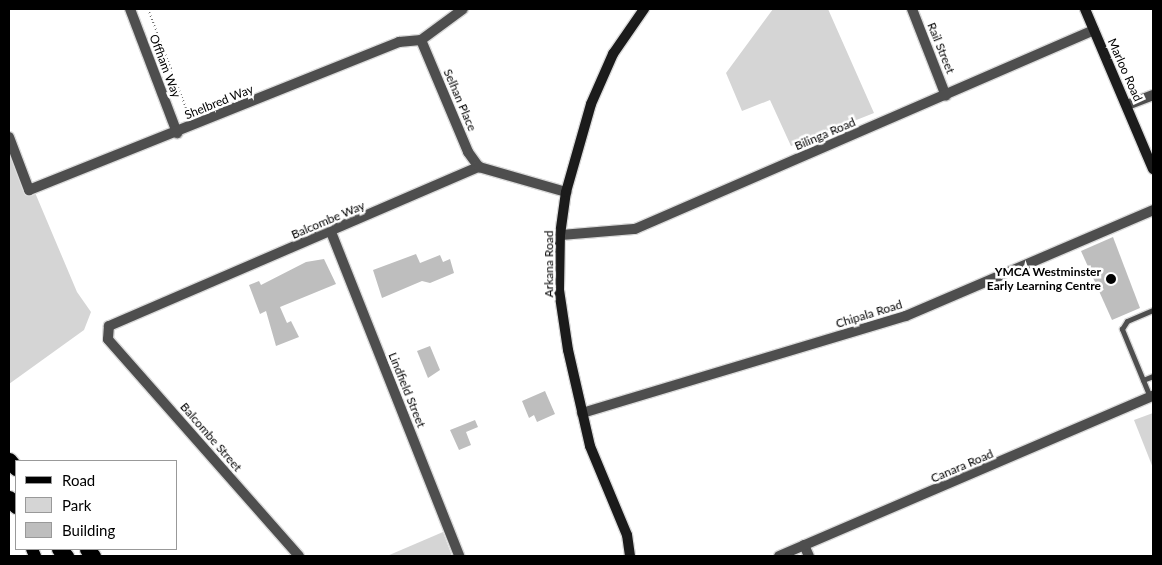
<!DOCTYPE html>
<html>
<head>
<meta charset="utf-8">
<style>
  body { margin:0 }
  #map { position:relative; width:1162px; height:565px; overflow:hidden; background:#fff; font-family:Lato,sans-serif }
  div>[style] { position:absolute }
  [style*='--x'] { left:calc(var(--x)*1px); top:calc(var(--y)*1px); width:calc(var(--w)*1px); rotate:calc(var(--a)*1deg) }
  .green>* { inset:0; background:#d5d5d5 }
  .building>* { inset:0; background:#bebebe }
  .path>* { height:2px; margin-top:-1px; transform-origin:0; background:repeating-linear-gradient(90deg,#707070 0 1px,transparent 0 3.5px) }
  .roads { filter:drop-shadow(1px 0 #dbdbdb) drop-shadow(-1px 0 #dbdbdb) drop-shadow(0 1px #dbdbdb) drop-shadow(0 -1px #dbdbdb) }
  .lane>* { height:5px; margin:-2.5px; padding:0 2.5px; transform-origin:2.5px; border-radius:2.5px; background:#4e4e4e }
  .street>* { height:10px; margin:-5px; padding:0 5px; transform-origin:5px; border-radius:5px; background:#4e4e4e }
  .secondary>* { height:10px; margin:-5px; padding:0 5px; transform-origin:5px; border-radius:5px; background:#1b1b1b }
  .primary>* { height:12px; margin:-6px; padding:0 6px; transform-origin:6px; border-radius:6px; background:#000 }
  .highway>* { height:15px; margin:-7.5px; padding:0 7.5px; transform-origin:7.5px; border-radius:7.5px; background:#000 }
  .dots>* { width:14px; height:14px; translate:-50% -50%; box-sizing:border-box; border:2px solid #fff; border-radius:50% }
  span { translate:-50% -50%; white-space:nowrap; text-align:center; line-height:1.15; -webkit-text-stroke:5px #fff; paint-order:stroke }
  .street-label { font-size:12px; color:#000 }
  .poi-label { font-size:12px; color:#000; font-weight:700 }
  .right { translate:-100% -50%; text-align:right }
  .frame { position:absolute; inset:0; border:10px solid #000; pointer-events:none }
  .legend { position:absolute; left:15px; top:460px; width:162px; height:90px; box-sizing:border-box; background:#fff; border:1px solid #999; margin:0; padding:6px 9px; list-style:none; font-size:15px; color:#000 }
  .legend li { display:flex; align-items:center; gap:10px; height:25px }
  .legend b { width:25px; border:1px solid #999 }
</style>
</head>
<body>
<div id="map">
  <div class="green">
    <div style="clip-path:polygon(773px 9px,828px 9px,874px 113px,791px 146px,770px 100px,742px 111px,726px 73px)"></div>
    <div style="clip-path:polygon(9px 131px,77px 292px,91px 312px,84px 330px,9px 384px)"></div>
    <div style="clip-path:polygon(1153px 413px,1153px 468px,1134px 420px)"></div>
    <div style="clip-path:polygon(443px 532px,452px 556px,387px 556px)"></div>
  </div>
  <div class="building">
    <div style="clip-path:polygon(1113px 237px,1140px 308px,1112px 320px,1081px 251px)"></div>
    <div style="clip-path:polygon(416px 254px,420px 263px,440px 255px,443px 262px,450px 259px,454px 273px,430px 283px,422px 281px,382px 298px,373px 270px)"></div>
    <div style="clip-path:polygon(324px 259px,336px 284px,280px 307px,287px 323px,291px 321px,299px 337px,276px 346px,266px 311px,260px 314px,249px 285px,259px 281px,261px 285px,306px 262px)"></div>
    <div style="clip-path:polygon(430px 346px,440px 370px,428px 378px,417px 351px)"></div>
    <div style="clip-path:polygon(545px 391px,555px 414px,537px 422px,534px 415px,529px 418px,522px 401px)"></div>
    <div style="clip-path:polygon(475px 420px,478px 427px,466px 432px,471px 445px,459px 450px,450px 430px)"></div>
  </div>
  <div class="path">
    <div style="--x:148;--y:9;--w:115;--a:69"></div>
  </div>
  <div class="roads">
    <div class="lane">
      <div style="--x:1143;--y:380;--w:11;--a:-22"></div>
      <div style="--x:1150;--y:397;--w:74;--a:-112.4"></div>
      <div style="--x:1122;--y:329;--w:9;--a:-58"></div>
      <div style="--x:1127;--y:321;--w:28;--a:-23"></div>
    </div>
    <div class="street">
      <div style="--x:130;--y:9;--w:133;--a:69.2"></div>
      <div style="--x:912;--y:9;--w:93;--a:68.7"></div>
      <div style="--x:421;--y:40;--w:121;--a:67.2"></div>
      <div style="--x:468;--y:152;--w:19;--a:54"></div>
      <div style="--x:1127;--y:105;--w:28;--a:-21"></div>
      <div style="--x:9;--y:137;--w:57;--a:69.3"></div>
      <div style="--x:29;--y:190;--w:399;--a:-21.8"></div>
      <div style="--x:399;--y:42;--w:22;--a:-5"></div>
      <div style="--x:421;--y:40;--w:52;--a:-36.4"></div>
      <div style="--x:331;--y:232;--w:348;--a:68.4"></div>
      <div style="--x:560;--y:235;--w:75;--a:-4.6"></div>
      <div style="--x:635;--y:229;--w:500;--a:-23.44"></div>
      <div style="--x:582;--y:413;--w:338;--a:-16.7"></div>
      <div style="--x:906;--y:316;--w:269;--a:-23.2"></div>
      <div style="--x:804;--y:545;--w:12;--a:66"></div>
      <div style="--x:299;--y:556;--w:289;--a:-131.4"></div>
      <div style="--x:108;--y:339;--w:13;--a:-86"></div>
      <div style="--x:109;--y:326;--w:403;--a:-23.3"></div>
      <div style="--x:479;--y:167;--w:91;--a:16"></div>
      <div style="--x:779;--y:556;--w:407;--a:-23.2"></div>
    </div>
    <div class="secondary">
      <div style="--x:1085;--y:9;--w:174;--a:67"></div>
      <div style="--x:630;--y:556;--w:21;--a:-98"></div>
      <div style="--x:627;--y:535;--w:96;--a:-112.6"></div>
      <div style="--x:590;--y:446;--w:98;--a:-102.9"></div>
      <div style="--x:568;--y:350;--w:61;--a:-98.5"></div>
      <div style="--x:559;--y:290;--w:55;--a:-89"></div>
      <div style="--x:560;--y:235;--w:43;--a:-82.1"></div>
      <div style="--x:566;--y:192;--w:91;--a:-74.1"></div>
      <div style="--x:591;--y:104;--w:55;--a:-66.3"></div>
      <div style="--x:613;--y:54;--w:55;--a:-55.4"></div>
    </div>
    <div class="primary">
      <div style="--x:32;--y:549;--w:8;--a:67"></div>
    </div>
    <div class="highway">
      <div style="--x:9;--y:460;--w:11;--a:49"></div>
      <div style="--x:9;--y:498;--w:11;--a:49"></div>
      <div style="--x:59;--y:549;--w:10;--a:45"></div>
      <div style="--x:87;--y:549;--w:9;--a:49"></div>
    </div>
  </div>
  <div class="dots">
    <div style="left:1111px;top:279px;background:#000"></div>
  </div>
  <div class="street-label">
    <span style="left:941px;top:48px;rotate:68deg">Rail Street</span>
    <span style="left:165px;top:66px;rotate:69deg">Offham Way</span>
    <span style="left:1125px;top:70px;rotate:66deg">Marloo Road</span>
    <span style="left:460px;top:100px;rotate:67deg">Selhan Place</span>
    <span style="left:219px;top:102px;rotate:-22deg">Shelbred Way</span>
    <span style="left:825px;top:134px;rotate:-23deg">Bilinga Road</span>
    <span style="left:328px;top:220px;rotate:-23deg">Balcombe Way</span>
    <span style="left:549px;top:264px;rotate:-90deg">Arkana Road</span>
    <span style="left:869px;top:314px;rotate:-17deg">Chipala Road</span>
    <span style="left:407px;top:390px;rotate:68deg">Lindfield Street</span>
    <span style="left:211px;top:437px;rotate:49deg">Balcombe Street</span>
    <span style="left:962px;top:466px;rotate:-23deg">Canara Road</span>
  </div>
  <div class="poi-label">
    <span class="right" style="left:1101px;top:279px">YMCA Westminster<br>Early Learning Centre</span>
  </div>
  <div class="frame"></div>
  <ul class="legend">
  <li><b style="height:6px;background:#000"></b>Road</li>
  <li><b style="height:14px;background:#d5d5d5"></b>Park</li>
  <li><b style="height:14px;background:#bebebe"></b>Building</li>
  </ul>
</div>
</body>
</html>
